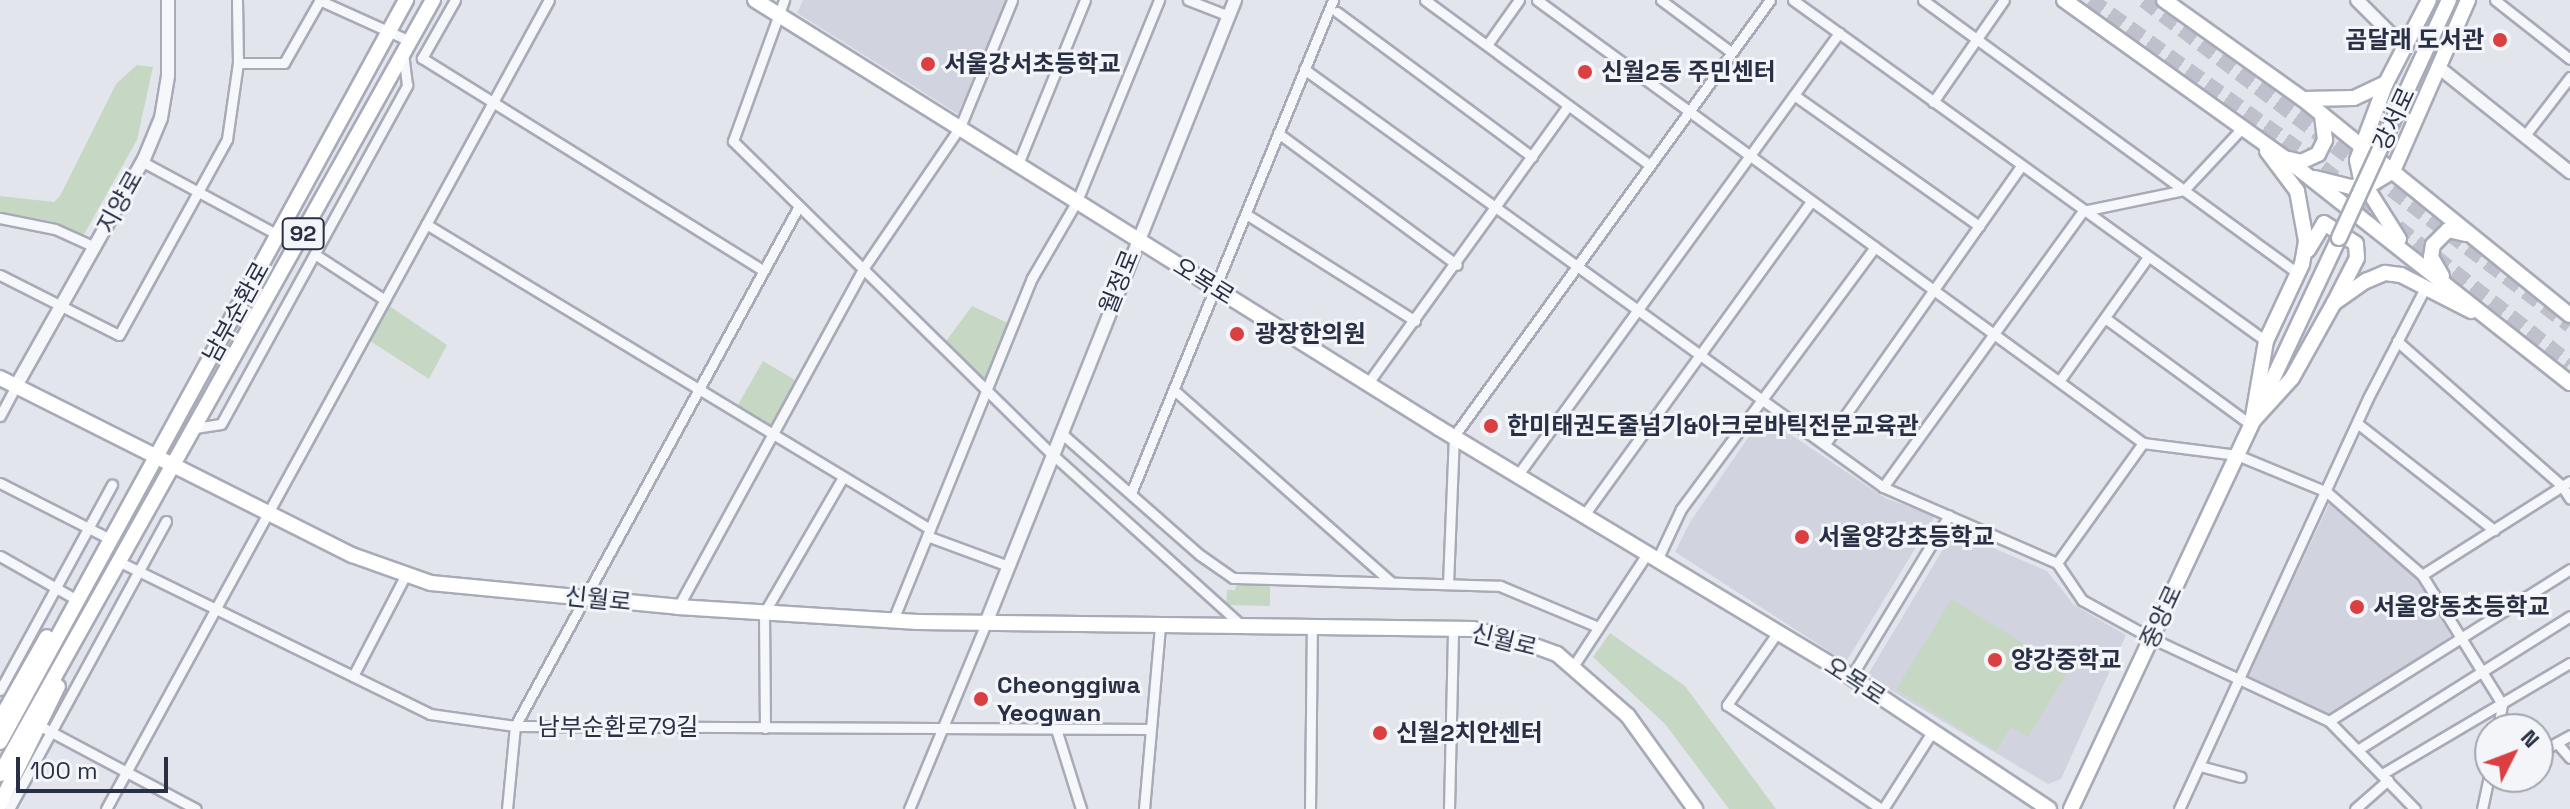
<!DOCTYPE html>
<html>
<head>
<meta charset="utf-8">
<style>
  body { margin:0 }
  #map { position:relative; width:2570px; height:809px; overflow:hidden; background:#e3e5ec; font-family:"Space Grotesk","Noto Sans KR",sans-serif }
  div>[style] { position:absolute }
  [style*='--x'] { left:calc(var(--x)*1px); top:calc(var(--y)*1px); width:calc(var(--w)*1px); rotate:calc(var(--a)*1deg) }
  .built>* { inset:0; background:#d1d4de }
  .green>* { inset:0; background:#c6d7c3 }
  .trunk-tunnel>* { height:16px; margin-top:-8px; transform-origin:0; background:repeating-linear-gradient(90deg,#bec1cb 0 16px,transparent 0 24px) }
  .roads { filter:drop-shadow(2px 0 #a7abb7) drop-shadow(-2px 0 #a7abb7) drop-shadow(0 2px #a7abb7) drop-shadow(0 -2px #a7abb7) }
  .minor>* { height:9px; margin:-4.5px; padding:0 4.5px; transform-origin:4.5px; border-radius:4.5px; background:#f6f7fa }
  .tertiary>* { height:12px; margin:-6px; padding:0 6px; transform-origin:6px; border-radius:6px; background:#f6f7fa }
  .secondary>* { height:14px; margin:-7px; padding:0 7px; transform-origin:7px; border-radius:7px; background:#fff }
  .primary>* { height:14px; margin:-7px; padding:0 7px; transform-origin:7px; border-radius:7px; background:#fff }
  .bridges { filter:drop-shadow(2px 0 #a7abb7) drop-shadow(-2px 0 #a7abb7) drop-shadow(0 2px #a7abb7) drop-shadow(0 -2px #a7abb7) }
  .secondary-bridge>* { height:14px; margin:-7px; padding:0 7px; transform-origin:7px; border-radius:7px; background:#fff }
  .dots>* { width:22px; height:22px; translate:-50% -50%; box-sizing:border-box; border:4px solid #f3f5f9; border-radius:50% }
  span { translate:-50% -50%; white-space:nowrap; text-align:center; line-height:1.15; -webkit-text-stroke:6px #f3f5f9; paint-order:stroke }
  .shield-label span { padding:2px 6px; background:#f3f5f9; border:2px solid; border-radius:6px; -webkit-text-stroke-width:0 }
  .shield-label { font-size:22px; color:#293046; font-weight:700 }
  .poi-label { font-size:24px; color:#293046; font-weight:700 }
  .right { translate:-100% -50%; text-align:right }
  .left { translate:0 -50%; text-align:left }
  .street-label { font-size:24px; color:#293046 }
  .north { position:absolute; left:2474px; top:713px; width:80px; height:80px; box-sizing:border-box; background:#f3f5f9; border:2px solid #a2a6b1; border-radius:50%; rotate:48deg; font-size:22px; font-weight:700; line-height:32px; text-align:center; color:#293046 }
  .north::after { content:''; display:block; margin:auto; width:28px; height:36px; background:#da3f42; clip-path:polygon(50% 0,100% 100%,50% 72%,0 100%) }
  .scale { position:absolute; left:16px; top:757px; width:152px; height:36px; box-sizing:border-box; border:4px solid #293046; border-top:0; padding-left:10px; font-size:24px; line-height:28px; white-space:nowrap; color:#293046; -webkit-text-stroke:6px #f3f5f9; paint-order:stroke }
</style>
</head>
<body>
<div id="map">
  <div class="built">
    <div style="clip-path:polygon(803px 0,1006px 0,958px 114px,797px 13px)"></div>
    <div style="clip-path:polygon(1763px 416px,1885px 498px,1935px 516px,1846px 662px,1675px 552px,1690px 522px)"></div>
    <div style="clip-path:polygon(2330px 502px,2417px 579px,2451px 636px,2331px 715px,2248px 676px)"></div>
    <div style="clip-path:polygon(1954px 531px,2047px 571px,2074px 605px,2126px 635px,2061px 779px,2048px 784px,1867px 676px)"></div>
  </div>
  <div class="green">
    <div style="clip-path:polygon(137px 65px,153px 67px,137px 140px,83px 236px,50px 221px,0 212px,0 196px,54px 202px,60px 196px,116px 84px)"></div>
    <div style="clip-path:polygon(385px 303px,447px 345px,429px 379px,364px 337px)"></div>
    <div style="clip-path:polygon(972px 306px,1010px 324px,992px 376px,981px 380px,944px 344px)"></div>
    <div style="clip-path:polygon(763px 361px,800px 383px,771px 432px,735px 410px)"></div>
    <div style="clip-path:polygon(1237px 583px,1270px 586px,1270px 606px,1226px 605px,1227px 590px,1235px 590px)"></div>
    <div style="clip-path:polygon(1952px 599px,2068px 672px,2028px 737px,2011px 727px,1996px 751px,1896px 689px)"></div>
    <div style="clip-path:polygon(1610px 633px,1685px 686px,1776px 809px,1729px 809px,1665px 724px,1593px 657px)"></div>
  </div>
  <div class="trunk-tunnel">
    <div style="--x:2090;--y:0;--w:262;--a:35.7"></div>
    <div style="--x:2303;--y:153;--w:340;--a:38.3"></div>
    <div style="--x:2144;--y:0;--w:536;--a:37.34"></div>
  </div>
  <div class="roads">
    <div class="minor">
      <div style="--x:319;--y:0;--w:100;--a:24.3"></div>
      <div style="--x:455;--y:0;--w:67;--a:119.6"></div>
      <div style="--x:422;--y:58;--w:402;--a:31.9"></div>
      <div style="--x:784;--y:0;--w:150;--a:109.9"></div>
      <div style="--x:733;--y:141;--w:447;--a:44.5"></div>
      <div style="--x:1052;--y:454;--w:255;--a:42.1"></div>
      <div style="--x:1188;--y:0;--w:44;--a:21.3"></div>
      <div style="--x:1425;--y:0;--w:279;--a:36.3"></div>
      <div style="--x:1537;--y:0;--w:751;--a:36.17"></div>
      <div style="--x:2143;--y:443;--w:95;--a:7.3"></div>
      <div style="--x:2237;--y:455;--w:97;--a:22.3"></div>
      <div style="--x:2327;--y:492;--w:126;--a:41.1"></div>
      <div style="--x:2422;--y:575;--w:152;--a:58.2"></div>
      <div style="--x:2502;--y:704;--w:25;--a:99"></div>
      <div style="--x:1661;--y:0;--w:87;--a:36.6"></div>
      <div style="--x:1793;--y:0;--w:583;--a:35.79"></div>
      <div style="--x:1923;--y:0;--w:464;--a:36.1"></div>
      <div style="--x:2495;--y:0;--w:95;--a:38.2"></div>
      <div style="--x:1337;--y:12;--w:243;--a:36.6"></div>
      <div style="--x:1487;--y:45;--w:55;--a:-54.6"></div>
      <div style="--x:238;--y:63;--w:46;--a:0"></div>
      <div style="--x:284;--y:63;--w:73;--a:-60.3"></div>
      <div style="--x:1304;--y:69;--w:714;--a:35.83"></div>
      <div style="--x:1883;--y:487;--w:190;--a:23.6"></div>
      <div style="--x:2057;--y:563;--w:45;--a:56"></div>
      <div style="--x:2082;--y:600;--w:79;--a:28.8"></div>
      <div style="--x:2151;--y:638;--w:196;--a:25"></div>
      <div style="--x:2329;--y:721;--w:123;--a:45.7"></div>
      <div style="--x:1794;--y:95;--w:227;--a:35.3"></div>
      <div style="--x:1933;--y:102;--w:124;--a:-55.2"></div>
      <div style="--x:1278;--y:133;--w:222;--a:36.4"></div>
      <div style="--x:2526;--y:134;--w:72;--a:-52.3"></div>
      <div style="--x:143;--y:162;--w:153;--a:28.4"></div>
      <div style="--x:1018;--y:164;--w:177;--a:-67.8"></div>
      <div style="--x:1246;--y:214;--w:200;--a:32.3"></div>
      <div style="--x:0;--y:218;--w:56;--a:11.3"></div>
      <div style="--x:55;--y:229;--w:44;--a:24.2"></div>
      <div style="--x:426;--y:224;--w:589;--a:31.18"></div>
      <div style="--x:316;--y:255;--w:82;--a:33.1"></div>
      <div style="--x:0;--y:275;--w:133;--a:26.8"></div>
      <div style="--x:119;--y:335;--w:224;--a:-61.1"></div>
      <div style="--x:227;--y:139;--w:77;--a:-81.8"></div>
      <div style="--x:238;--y:63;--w:63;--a:-90.9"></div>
      <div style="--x:2105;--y:318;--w:181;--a:36.2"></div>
      <div style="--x:2397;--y:341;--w:220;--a:41.3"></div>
      <div style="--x:2562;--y:486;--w:15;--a:58"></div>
      <div style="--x:2060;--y:380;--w:151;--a:-54.4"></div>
      <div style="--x:1368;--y:383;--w:342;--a:-54.2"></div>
      <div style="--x:1174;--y:390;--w:290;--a:41.5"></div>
      <div style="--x:0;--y:416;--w:34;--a:-62"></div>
      <div style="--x:2357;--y:423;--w:174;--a:38"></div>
      <div style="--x:195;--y:428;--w:26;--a:-9"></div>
      <div style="--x:221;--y:424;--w:387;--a:-61.2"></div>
      <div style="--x:407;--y:85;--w:31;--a:-97"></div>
      <div style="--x:1060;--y:432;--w:186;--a:41.3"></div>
      <div style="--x:1200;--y:555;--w:40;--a:34.9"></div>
      <div style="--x:1233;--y:578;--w:267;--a:1.7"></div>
      <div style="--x:1500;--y:586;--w:106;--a:22.7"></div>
      <div style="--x:1825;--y:444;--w:340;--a:-54.8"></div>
      <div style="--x:1517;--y:476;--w:548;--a:-53.99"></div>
      <div style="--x:0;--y:483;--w:123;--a:27"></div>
      <div style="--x:1883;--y:487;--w:341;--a:-54.1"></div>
      <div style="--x:2083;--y:211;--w:103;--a:-11.7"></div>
      <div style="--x:2184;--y:190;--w:86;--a:-46.9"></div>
      <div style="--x:1131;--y:493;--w:533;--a:-67.72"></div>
      <div style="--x:1584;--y:515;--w:387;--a:-54.1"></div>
      <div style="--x:927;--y:536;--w:86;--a:20.3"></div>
      <div style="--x:0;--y:556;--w:81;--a:29.7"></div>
      <div style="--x:1657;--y:560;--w:56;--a:-64.8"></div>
      <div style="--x:1681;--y:509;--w:326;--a:-53.5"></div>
      <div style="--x:122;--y:563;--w:343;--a:26.1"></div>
      <div style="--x:430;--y:714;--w:86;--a:8"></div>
      <div style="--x:515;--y:726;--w:635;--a:0.27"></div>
      <div style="--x:2057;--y:563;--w:148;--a:-54.4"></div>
      <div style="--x:2422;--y:575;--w:175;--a:-32.4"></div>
      <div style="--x:1448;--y:584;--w:148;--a:-87.7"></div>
      <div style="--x:1454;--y:436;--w:538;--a:-54.07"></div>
      <div style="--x:678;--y:607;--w:385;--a:-61.3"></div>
      <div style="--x:863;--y:269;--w:172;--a:-55.7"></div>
      <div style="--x:960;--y:127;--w:137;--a:-67.7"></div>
      <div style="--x:893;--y:620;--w:369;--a:-67.9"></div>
      <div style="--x:1032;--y:278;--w:89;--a:-59.7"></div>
      <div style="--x:1077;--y:201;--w:217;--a:-67.8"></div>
      <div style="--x:1777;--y:633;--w:88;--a:124.8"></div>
      <div style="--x:1727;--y:705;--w:186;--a:34"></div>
      <div style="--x:1572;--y:668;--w:136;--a:-56.7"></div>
      <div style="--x:353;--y:676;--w:115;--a:-62.5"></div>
      <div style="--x:1851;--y:677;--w:189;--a:-58.8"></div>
      <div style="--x:0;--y:690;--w:234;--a:-61.4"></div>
      <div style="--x:2329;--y:721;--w:285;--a:-32.2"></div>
      <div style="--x:42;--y:727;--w:174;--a:28"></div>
      <div style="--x:765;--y:728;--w:115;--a:-90.5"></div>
      <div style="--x:764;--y:613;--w:157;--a:-59.8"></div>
      <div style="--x:1056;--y:729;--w:84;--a:72.6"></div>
      <div style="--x:2557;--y:743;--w:20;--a:49"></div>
      <div style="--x:2359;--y:749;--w:249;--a:-32.2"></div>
      <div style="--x:2538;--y:753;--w:37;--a:-29"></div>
      <div style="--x:2200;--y:766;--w:42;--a:15"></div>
      <div style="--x:2382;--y:774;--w:218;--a:-30.6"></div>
      <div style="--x:9;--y:809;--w:328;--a:-61.4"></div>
      <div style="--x:106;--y:809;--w:922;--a:-61.3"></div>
      <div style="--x:507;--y:809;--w:83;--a:-84.5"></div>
      <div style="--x:515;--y:726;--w:592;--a:-61.36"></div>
      <div style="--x:909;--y:809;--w:201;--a:-67.5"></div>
      <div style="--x:1144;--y:809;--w:185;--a:-85"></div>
      <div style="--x:1310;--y:809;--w:182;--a:-89.4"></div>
      <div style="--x:1449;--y:809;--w:180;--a:-88.7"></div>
      <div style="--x:1883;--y:809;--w:91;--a:-57.5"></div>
      <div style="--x:2179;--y:809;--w:452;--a:-65.3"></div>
      <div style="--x:2368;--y:398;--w:126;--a:-62.6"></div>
      <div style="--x:2355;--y:809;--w:44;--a:-41.3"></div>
      <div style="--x:2482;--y:809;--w:39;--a:-78"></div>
    </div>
    <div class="tertiary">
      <div style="--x:2357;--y:0;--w:66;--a:45"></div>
      <div style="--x:2442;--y:70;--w:164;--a:38.6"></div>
      <div style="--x:16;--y:386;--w:261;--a:-60.6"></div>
      <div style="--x:144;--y:159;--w:44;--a:-67.5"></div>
      <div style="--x:161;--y:118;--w:43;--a:-80.5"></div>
      <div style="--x:168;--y:76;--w:76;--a:-90"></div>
      <div style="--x:986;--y:623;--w:671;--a:-68.21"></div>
    </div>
    <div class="secondary">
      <div style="--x:755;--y:0;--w:807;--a:32.04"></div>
      <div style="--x:1439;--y:428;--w:481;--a:31.1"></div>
      <div style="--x:1851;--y:677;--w:238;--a:33.7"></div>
      <div style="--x:2390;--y:127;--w:140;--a:-65.1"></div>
      <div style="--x:0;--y:378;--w:394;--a:26.7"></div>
      <div style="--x:352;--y:555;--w:84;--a:19.5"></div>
      <div style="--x:431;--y:583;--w:248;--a:5.5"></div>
      <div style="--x:678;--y:607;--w:240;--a:3.6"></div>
      <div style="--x:918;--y:622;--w:555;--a:0.72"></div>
      <div style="--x:1473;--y:629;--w:41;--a:12.7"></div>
      <div style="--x:1513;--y:638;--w:47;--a:20"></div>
      <div style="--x:1557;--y:654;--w:94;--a:41.1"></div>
      <div style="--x:1628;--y:716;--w:115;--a:54.2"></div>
      <div style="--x:2071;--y:809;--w:631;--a:-64.86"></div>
    </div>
    <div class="primary">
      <div style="--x:2064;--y:0;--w:272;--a:35.6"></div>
      <div style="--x:2285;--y:158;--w:363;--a:38.3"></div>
      <div style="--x:2164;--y:0;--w:171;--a:35.5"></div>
      <div style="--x:2303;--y:99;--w:343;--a:39"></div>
      <div style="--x:2303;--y:99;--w:51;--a:-1.1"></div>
      <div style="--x:2354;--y:98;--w:35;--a:-25"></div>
      <div style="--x:2289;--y:159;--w:12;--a:14"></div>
      <div style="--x:2301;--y:162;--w:19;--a:-25"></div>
      <div style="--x:2318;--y:154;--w:16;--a:-63"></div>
      <div style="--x:2325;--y:140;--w:26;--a:-97"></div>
      <div style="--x:2315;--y:178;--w:37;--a:14"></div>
      <div style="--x:2351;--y:187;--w:19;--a:-6"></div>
      <div style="--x:2370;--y:185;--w:27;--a:-31"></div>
      <div style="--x:2393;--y:171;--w:187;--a:-66.3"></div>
      <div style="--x:2399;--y:239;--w:71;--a:-122.3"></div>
      <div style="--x:2361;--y:179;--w:19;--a:-102"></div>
      <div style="--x:2357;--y:160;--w:82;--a:-69.4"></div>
      <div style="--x:2386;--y:83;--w:93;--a:-62.6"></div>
      <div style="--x:2308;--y:250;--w:31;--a:-59"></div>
      <div style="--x:2324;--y:223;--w:38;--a:33"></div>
      <div style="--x:2356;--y:244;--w:14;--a:86"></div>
      <div style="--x:2357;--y:258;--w:51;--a:117.1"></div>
      <div style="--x:2442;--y:276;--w:22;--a:-120"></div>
      <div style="--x:2431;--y:257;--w:12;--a:-81"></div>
      <div style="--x:2433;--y:245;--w:21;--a:-45"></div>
      <div style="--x:2448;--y:230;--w:18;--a:13"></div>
      <div style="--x:2252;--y:422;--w:59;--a:-47.7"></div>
      <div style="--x:2292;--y:378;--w:86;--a:-60.8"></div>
      <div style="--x:2334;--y:303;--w:39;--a:-35"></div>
      <div style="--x:2366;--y:281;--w:21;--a:-23"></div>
      <div style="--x:2385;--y:273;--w:16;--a:7"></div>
      <div style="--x:2401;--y:275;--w:79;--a:27.2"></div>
      <div style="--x:2252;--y:422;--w:82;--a:-80.2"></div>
      <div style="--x:2266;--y:341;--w:85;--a:-64.9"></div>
      <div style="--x:2302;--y:264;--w:23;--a:-80"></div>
      <div style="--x:2306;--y:241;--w:51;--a:-100.2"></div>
      <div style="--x:2297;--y:191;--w:50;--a:-126.9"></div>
      <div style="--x:0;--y:720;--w:95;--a:-60.5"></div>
      <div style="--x:0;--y:742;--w:846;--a:-61.31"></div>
      <div style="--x:0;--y:774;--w:887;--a:-60.78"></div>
      <div style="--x:0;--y:804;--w:131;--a:-63.8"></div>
    </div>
  </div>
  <div class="bridges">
    <div class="secondary-bridge">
      <div style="--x:2339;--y:238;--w:122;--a:-65.3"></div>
    </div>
  </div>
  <div class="dots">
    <div style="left:2500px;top:40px;background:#da3f42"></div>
    <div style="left:928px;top:64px;background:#da3f42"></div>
    <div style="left:1585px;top:72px;background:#da3f42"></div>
    <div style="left:1237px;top:334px;background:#da3f42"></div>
    <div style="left:1491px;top:426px;background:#da3f42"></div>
    <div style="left:1802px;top:537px;background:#da3f42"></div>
    <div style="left:2357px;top:607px;background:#da3f42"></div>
    <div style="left:1995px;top:660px;background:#da3f42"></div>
    <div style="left:981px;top:699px;background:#da3f42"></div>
    <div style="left:1380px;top:733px;background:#da3f42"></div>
  </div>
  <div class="shield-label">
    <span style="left:303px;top:234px">92</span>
  </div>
  <div class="poi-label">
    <span class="right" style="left:2484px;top:40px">곰달래 도서관</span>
    <span class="left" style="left:944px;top:64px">서울강서초등학교</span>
    <span class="left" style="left:1601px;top:72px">신월2동 주민센터</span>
    <span class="left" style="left:1255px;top:334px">광장한의원</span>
    <span class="left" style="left:1507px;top:426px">한미태권도줄넘기&amp;아크로바틱전문교육관</span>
    <span class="left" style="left:1818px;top:537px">서울양강초등학교</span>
    <span class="left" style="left:2373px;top:607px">서울양동초등학교</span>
    <span class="left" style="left:2011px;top:660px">양강중학교</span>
    <span class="left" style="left:997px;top:699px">Cheonggiwa<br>Yeogwan</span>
    <span class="left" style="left:1396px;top:733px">신월2치안센터</span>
  </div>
  <div class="street-label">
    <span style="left:2394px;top:119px;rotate:-65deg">강서로</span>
    <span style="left:120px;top:202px;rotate:-61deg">지양로</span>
    <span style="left:1204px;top:281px;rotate:32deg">오목로</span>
    <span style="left:1119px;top:282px;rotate:-68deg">월정로</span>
    <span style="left:236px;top:312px;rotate:-61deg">남부순환로</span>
    <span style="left:598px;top:599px;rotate:6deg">신월로</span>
    <span style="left:2161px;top:617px;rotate:-65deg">중앙로</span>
    <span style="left:1504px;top:640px;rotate:14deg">신월로</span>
    <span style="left:1855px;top:681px;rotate:33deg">오목로</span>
    <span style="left:618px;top:727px">남부순환로79길</span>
  </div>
  <div class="north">N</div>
  <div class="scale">100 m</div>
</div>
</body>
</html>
